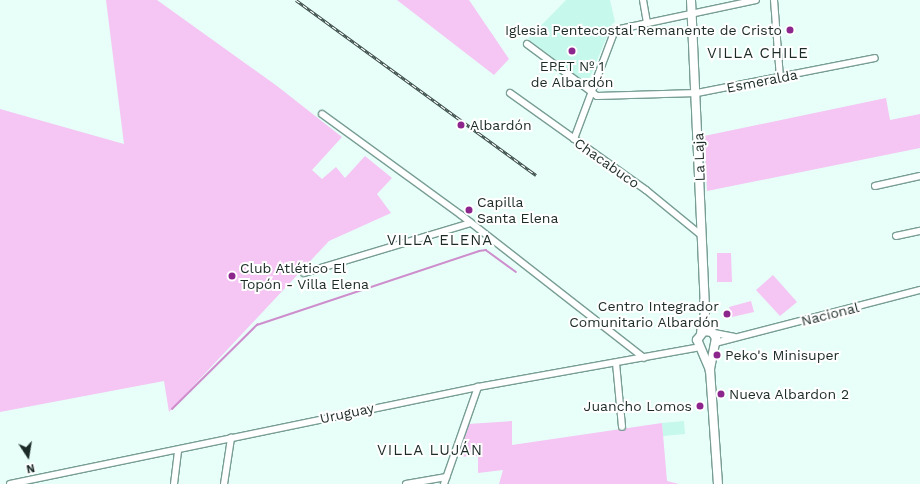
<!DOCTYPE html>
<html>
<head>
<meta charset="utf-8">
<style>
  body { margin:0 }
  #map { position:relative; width:920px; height:484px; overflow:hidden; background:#e7fff8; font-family:"Work Sans",sans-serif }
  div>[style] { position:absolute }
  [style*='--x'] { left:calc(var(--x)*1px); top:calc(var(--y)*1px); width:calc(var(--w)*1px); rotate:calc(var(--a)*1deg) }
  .built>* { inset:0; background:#c6f8eb }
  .green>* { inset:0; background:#f5c5f3 }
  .stream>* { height:1.5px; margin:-0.75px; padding:0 0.75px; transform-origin:0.75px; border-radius:0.75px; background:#ce8dcc }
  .roads { filter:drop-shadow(1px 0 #789d94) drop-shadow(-1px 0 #789d94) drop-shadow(0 1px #789d94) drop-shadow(0 -1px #789d94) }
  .street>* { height:6px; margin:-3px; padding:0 3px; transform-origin:3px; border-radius:3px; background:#fff }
  .secondary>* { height:8px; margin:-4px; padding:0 4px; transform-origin:4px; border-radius:4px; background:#fff }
  .rail>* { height:3px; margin-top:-1.5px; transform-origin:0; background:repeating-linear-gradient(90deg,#fff 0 4.5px,#364643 0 9px); box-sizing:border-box; border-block:1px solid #364643 }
  .dots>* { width:11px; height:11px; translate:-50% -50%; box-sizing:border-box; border:2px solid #fff; border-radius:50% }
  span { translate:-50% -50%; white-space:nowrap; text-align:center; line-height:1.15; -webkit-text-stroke:4px #fff; paint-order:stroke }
  .poi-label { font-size:14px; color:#1c2b28 }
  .right { translate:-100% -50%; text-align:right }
  .left { translate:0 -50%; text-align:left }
  .street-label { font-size:14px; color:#1c2b28 }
  .neighbourhood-label { font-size:15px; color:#1c2b28; letter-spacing:1px }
  .north { position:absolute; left:8px; top:436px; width:40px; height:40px; -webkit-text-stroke:3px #fff; paint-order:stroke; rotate:168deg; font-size:11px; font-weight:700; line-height:16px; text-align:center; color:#1c2b28 }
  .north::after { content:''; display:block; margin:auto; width:14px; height:18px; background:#1c2b28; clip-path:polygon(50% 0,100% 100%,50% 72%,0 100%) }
</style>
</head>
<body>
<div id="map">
  <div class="built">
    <div style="clip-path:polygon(566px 0,610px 0,615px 22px,612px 24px,589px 80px,585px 82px,528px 39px)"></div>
    <div style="clip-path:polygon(684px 421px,685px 434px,663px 436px,662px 423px)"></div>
  </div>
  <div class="green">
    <div style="clip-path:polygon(106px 0,157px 0,277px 86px,342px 137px,312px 170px,322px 179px,336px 167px,345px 178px,365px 156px,392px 178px,377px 194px,391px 213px,329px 241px,169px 412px,164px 381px,0 412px,0 109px,124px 144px)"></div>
    <div style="clip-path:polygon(397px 0,469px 0,509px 59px,494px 75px)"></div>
    <div style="clip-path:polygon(886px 98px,890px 120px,920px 114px,920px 148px,707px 191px,704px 136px)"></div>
    <div style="clip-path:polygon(717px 253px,731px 253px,732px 282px,717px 282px)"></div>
    <div style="clip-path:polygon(773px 275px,797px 302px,780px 316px,756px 290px)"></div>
    <div style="clip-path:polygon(751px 301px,754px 312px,732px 317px,729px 307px)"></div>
    <div style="clip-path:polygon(512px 421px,512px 445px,662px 423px,667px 481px,679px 484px,499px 484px,503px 470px,478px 473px,478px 456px,456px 457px,468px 424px)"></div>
  </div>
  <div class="stream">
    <div style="--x:172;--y:409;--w:120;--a:-44.7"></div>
    <div style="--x:257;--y:325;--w:234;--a:-18.4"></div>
    <div style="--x:479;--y:251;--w:7;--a:-8"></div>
    <div style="--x:486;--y:250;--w:37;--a:36"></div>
  </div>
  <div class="roads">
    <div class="street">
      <div style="--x:643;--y:0;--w:23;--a:80"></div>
      <div style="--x:774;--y:0;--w:78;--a:85.6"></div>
      <div style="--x:527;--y:44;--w:87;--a:36.6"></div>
      <div style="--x:597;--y:96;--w:100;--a:-1.7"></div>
      <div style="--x:697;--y:93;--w:181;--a:-11.1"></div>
      <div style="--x:510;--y:93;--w:167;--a:35.5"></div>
      <div style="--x:646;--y:190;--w:71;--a:39.3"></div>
      <div style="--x:322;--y:114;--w:172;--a:36"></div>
      <div style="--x:461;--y:215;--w:232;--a:38"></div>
      <div style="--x:574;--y:139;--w:116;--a:-69.4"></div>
      <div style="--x:615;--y:30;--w:144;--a:-12"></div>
      <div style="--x:875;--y:186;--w:46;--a:-12.5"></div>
      <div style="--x:896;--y:236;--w:25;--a:-12"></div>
      <div style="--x:304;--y:273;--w:174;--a:-16.7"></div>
      <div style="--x:714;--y:333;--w:20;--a:11"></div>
      <div style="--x:715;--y:343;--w:212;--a:-14.5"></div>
      <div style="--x:616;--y:363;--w:64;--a:84.6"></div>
      <div style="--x:10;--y:484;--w:478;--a:-11.7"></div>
      <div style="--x:478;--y:387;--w:226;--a:-10.2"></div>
      <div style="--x:174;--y:484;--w:34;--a:-83"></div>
      <div style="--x:224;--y:484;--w:47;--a:-81.3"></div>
      <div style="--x:406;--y:484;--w:41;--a:-9.9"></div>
      <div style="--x:444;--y:484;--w:103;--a:-70.7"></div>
    </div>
    <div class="secondary">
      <div style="--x:691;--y:0;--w:312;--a:87.4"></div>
      <div style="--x:705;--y:312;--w:20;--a:101"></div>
      <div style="--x:710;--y:370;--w:33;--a:-113"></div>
      <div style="--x:697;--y:340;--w:11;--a:-52"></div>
      <div style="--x:704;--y:331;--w:8;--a:7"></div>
      <div style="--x:712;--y:332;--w:7;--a:56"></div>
      <div style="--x:716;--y:338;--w:33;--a:101"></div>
      <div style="--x:710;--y:370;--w:114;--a:86"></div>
    </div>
  </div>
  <div class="rail">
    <div style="--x:296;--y:0;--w:297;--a:36.1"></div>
  </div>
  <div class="dots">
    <div style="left:790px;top:30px;background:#8c268d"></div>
    <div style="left:572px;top:51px;background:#8c268d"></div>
    <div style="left:461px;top:125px;background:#8c268d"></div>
    <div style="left:469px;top:210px;background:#8c268d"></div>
    <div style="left:232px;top:276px;background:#8c268d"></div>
    <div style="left:727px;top:314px;background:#8c268d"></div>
    <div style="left:717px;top:355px;background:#8c268d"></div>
    <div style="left:721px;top:394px;background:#8c268d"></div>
    <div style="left:700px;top:406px;background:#8c268d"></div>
  </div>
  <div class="poi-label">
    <span class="right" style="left:782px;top:30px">Iglesia Pentecostal Remanente de Cristo</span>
    <span style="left:572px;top:74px">EPET Nº 1<br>de Albardón</span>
    <span class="left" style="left:470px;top:125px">Albardón</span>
    <span class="left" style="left:477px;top:210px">Capilla<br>Santa Elena</span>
    <span class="left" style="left:240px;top:276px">Club Atlético El<br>Topón - Villa Elena</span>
    <span class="right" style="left:719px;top:314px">Centro Integrador<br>Comunitario Albardón</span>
    <span class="left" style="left:725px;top:355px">Peko's Minisuper</span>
    <span class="left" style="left:729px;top:394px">Nueva Albardon 2</span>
    <span class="right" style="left:692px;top:406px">Juancho Lomos</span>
  </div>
  <div class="street-label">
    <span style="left:762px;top:81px;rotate:-11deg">Esmeralda</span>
    <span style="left:699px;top:157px;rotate:-92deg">La Laja</span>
    <span style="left:607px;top:163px;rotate:35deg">Chacabuco</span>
    <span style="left:830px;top:314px;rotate:-14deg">Nacional</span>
    <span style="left:347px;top:413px;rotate:-12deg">Uruguay</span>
  </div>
  <div class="neighbourhood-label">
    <span style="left:758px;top:54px">VILLA CHILE</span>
    <span style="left:440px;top:241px">VILLA ELENA</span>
    <span style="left:430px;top:451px">VILLA LUJÁN</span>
  </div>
  <div class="north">N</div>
</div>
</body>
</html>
